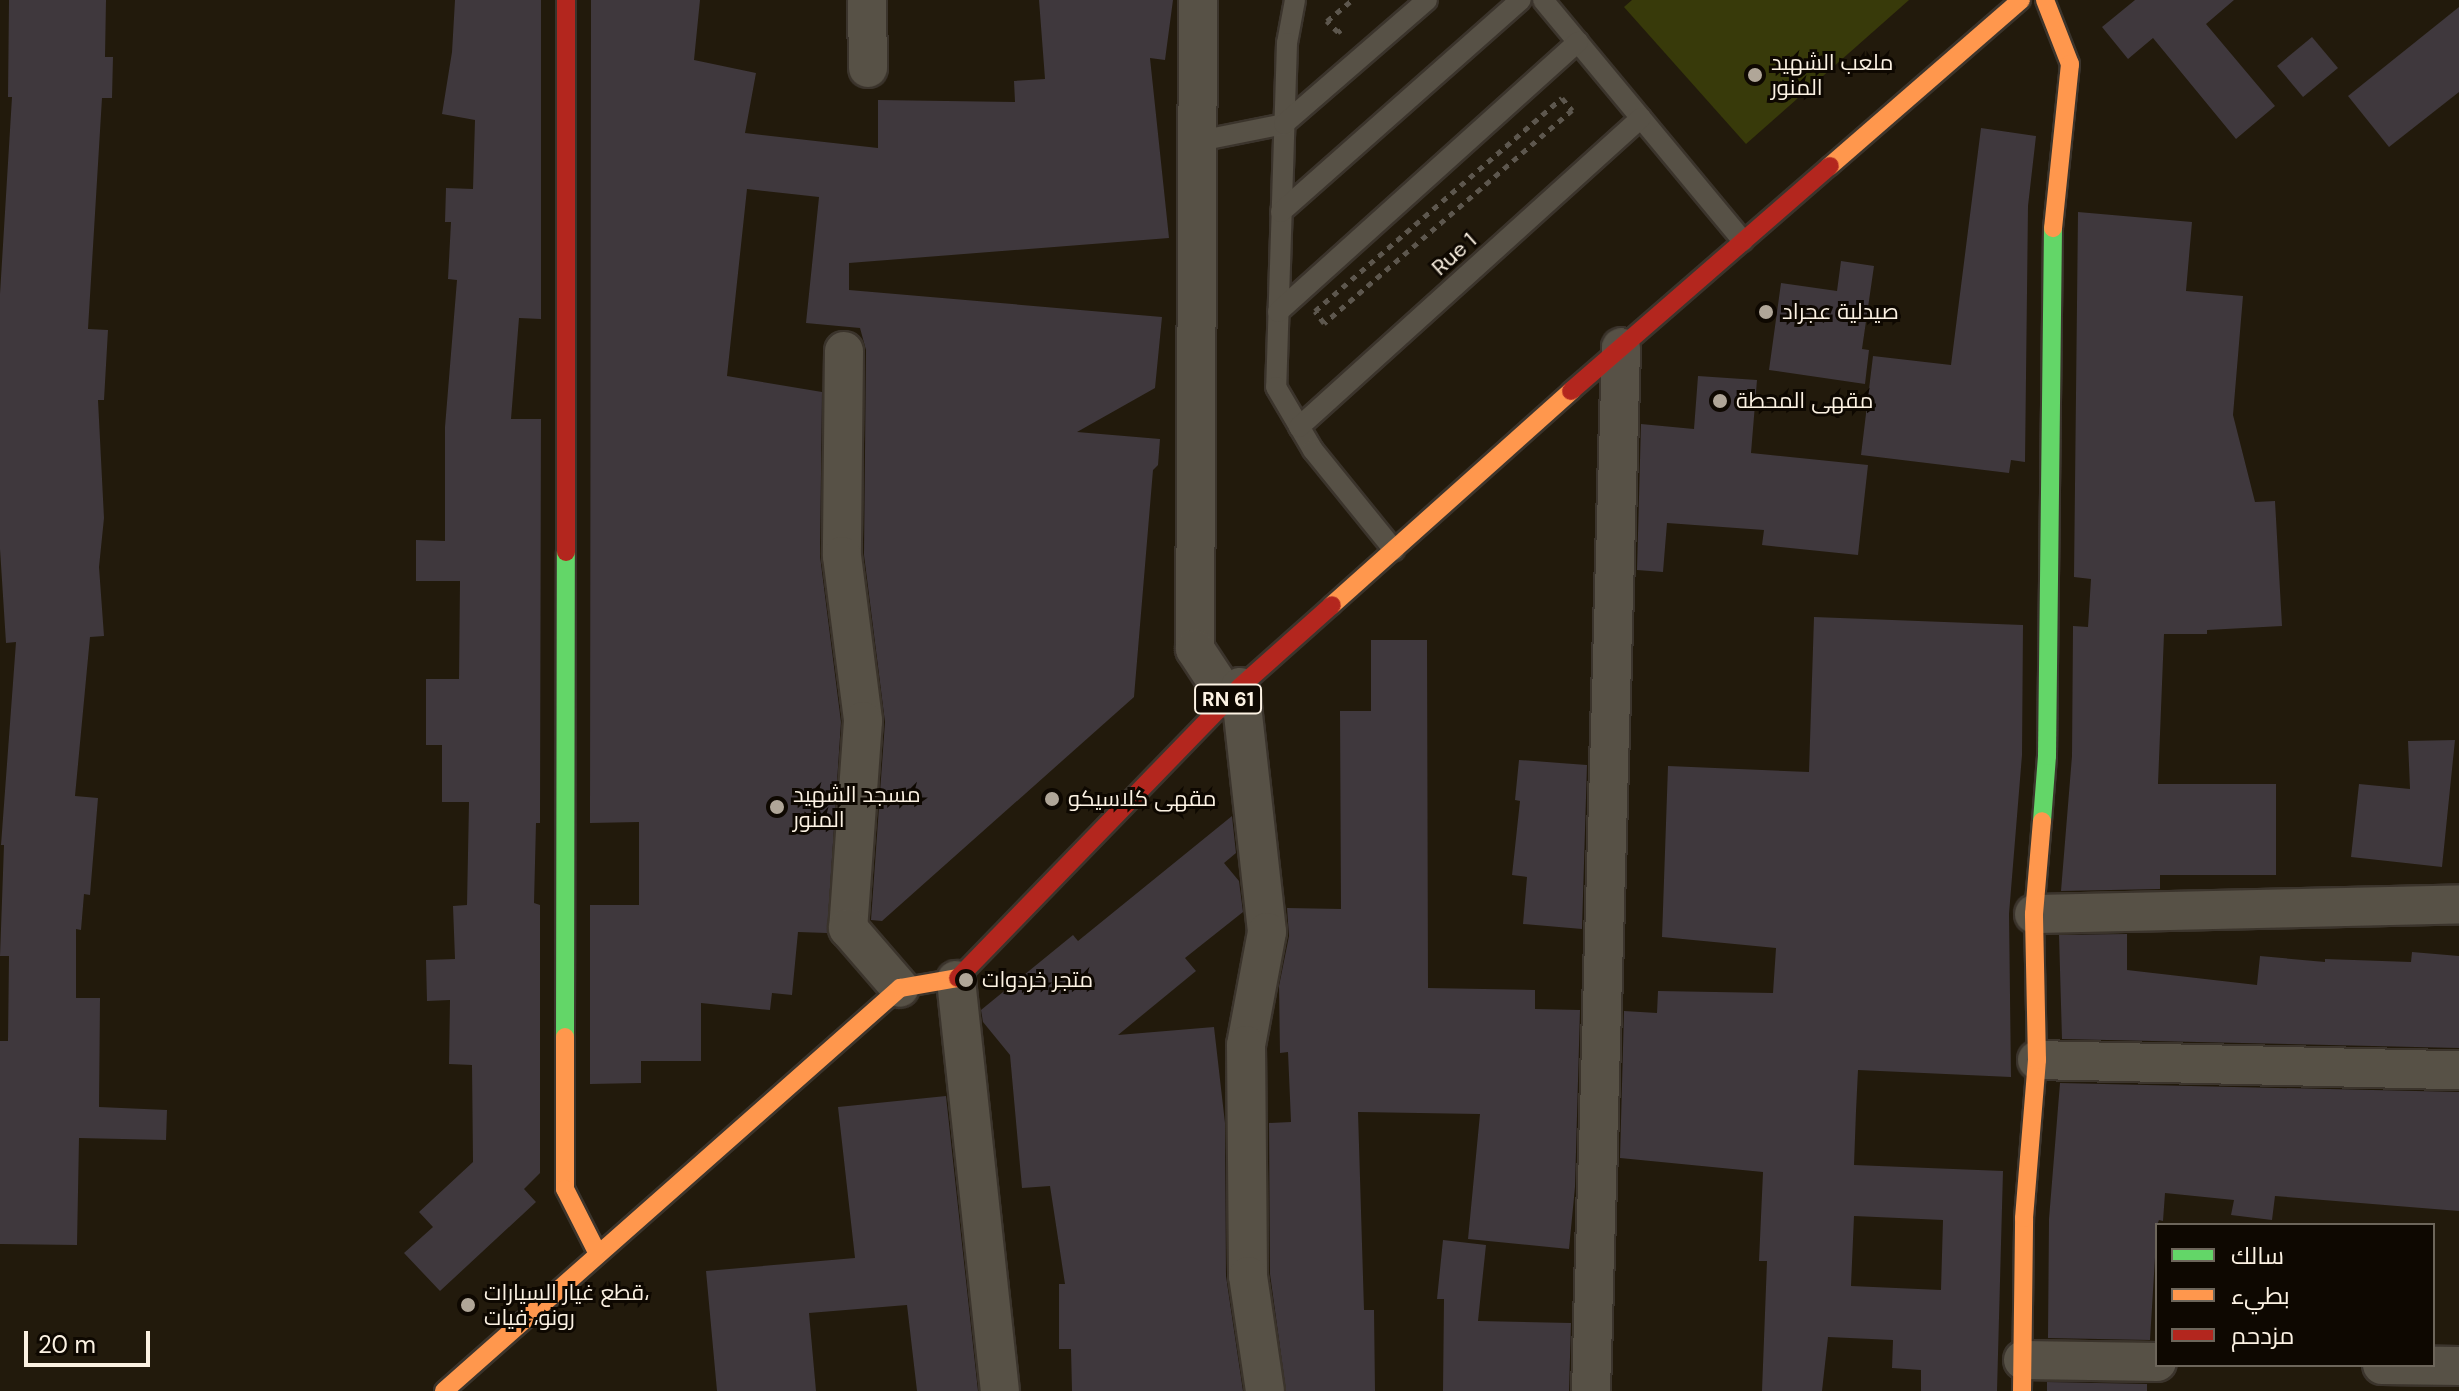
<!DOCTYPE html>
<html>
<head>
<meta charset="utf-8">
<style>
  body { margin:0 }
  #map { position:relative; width:2459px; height:1391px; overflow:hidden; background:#221a0c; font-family:"DM Sans",Cairo,sans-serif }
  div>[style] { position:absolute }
  .green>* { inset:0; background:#383a0a }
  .building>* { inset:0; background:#3f383d }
  .path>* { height:5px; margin-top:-2.5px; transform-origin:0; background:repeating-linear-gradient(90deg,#5d574e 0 6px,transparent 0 12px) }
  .roads { filter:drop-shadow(2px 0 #3b342c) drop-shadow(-2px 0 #3b342c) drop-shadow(0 2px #3b342c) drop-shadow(0 -2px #3b342c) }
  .lane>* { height:20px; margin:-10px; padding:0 10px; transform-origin:10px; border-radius:10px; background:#575146 }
  .street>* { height:38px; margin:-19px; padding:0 19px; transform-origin:19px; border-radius:19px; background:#575146 }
  .fast>* { height:18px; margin:-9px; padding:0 9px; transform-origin:9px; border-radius:9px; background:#63d668 }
  .slow>* { height:18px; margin:-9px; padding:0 9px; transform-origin:9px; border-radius:9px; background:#ff974d }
  .jam>* { height:18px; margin:-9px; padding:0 9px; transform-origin:9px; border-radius:9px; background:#b3261e }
  .dots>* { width:22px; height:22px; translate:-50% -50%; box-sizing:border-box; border:4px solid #0e0801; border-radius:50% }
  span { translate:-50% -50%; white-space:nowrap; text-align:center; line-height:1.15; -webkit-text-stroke:6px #0e0801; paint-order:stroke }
  .shield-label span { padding:2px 6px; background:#0e0801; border:2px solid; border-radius:6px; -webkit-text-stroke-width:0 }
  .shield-label { font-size:20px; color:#fcf2e3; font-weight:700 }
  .poi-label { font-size:22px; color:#fcf2e3 }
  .left { translate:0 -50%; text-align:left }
  .street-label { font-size:22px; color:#fcf2e3 }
  .legend { position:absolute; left:2155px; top:1223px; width:280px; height:144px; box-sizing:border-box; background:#0e0801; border:2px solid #6d665b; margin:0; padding:10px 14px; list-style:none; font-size:24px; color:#fcf2e3 }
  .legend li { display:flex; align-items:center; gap:16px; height:40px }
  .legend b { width:40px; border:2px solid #6d665b }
  .scale { position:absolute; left:24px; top:1331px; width:126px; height:36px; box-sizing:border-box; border:4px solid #fcf2e3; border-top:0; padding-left:10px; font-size:24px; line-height:28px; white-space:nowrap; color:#fcf2e3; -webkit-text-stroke:6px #0e0801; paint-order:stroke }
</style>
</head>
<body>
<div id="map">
  <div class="green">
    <i style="clip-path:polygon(1632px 0,1909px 0,1746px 144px,1624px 7px)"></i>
  </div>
  <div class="building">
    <i style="clip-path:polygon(9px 0,106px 0,105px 57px,113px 57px,112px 98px,102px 98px,88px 329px,108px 330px,104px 400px,98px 400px,104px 518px,99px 567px,104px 636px,90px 637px,75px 796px,98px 798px,90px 895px,84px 894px,81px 930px,76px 929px,76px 998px,100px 998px,99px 1107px,167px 1110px,166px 1140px,79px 1138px,77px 1245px,0 1244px,0 1041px,8px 1041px,9px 956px,0 956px,4px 845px,1px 845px,16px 642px,6px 643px,0 549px,0 294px,12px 97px,8px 97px)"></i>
    <i style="clip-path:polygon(455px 0,541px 0,541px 319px,519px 318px,511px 419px,541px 419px,540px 823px,536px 823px,534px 903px,540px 905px,540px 1173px,524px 1189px,536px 1202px,440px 1291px,404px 1253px,433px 1227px,419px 1212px,473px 1162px,472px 1065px,449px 1064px,450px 1000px,427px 1001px,426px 960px,455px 959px,453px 906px,467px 905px,469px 802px,442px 802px,442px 745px,426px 745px,426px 679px,459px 679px,460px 581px,416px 581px,416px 540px,445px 541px,445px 427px,457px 280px,448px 279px,451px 222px,445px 222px,446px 188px,473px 189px,475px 120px,442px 114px,452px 52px)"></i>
    <i style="clip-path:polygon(591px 0,700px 0,694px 60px,756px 73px,745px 133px,878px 148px,878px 100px,1015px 102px,1014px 81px,1045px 79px,1039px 0,1173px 0,1165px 60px,1150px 58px,1169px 238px,849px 263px,849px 290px,1162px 317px,1155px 388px,1077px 432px,1160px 439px,1158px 465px,1153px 470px,1134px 697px,882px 921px,871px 920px,885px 722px,864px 555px,866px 350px,860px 328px,806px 323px,819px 197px,747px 189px,727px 376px,822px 392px,820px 556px,841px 722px,827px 933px,798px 932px,792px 995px,772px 993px,770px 1010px,701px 1003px,701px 1061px,641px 1061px,641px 1083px,590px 1084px,590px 905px,639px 905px,639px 822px,590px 823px)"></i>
    <i style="clip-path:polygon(2135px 0,2234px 0,2206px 24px,2275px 106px,2236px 139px,2153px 38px,2128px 59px,2102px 27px)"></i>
    <i style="clip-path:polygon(2459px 7px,2459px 92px,2389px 147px,2348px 96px)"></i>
    <i style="clip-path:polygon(2312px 37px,2338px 68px,2303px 97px,2277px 66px)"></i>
    <i style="clip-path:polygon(1981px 128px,2036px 136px,2028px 206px,2025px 462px,2011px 460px,2009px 473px,1861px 455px,1873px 356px,1951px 365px)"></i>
    <i style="clip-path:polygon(2078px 212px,2192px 222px,2186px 291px,2243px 296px,2233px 415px,2255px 502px,2275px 501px,2282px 626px,2207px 630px,2207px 634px,2164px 634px,2158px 784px,2276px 784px,2276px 875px,2160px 875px,2160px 889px,2061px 891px,2072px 756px,2073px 626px,2088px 627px,2091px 579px,2074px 577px)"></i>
    <i style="clip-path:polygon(1841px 261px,1874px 266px,1862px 349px,1869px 350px,1865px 384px,1769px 370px,1781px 283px,1837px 291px)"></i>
    <i style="clip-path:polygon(1698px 376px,1757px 380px,1751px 453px,1868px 465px,1858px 555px,1762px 545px,1764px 530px,1667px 523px,1663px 572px,1637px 570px,1641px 424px,1694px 429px)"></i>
    <i style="clip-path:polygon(evenodd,1814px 617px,2023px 625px,2022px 755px,2009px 914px,2011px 1077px,1858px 1070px,1856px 1111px,1854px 1165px,2003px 1171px,1997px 1391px,1921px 1391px,1921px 1370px,1892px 1368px,1893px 1340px,1828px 1337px,1822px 1391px,1762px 1391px,1767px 1261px,1759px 1261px,1763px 1172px,1620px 1158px,1624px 1011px,1657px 1013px,1658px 991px,1773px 993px,1776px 948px,1662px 937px,1668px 766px,1809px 772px,1814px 617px,1854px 1216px,1943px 1220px,1941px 1290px,1851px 1286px,1854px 1216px)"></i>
    <i style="clip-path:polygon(1371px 640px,1427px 640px,1428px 988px,1535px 990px,1535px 1009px,1580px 1010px,1575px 1187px,1569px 1249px,1468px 1239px,1480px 1114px,1358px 1112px,1364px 1310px,1374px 1310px,1375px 1391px,1286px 1391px,1270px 1274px,1269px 1123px,1291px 1122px,1288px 1052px,1280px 1053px,1279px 986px,1289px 936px,1287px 908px,1341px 909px,1340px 711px,1371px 711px)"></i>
    <i style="clip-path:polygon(2455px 740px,2442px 867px,2351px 857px,2359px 784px,2410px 789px,2408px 741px)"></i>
    <i style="clip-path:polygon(1519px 760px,1587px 765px,1582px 929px,1523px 924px,1527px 877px,1512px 875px,1520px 801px,1515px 800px)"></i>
    <i style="clip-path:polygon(1232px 816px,1236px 853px,1224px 863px,1239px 881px,1243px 912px,1185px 958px,1196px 971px,1118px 1035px,1214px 1027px,1225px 1123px,1226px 1276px,1243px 1391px,1072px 1391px,1071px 1349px,1059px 1349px,1059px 1284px,1065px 1284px,1050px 1186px,1022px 1188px,1010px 1055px,983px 1022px,981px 1010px,1073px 935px,1078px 941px)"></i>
    <i style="clip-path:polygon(2127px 934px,2127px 970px,2257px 985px,2260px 956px,2325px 962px,2325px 959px,2411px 962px,2412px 952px,2459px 956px,2459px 1048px,2062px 1039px,2059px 935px)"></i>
    <i style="clip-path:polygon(2060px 1083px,2459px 1092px,2459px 1211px,2275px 1196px,2272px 1220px,2231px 1215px,2234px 1200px,2165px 1193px,2163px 1221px,2159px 1220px,2157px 1225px,2150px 1340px,2048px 1338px,2049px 1219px)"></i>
    <i style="clip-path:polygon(946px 1096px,978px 1391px,917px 1391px,907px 1305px,809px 1313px,816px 1391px,717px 1391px,706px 1271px,855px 1258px,838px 1107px)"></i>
    <i style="clip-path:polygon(1443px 1240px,1486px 1245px,1478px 1321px,1571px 1323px,1569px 1391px,1443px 1391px,1444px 1299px,1437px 1299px)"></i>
    <i style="clip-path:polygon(2047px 1382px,2147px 1384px,2147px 1391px,2047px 1391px)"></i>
  </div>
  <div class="path">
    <i style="left:1341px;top:30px;width:4px;rotate:146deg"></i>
    <i style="left:1338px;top:32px;width:16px;rotate:-135deg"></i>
    <i style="left:1327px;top:21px;width:33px;rotate:-40deg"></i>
    <i style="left:1562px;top:98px;width:16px;rotate:50deg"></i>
    <i style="left:1572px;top:110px;width:327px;rotate:139.3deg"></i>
    <i style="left:1324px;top:323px;width:15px;rotate:-127deg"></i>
    <i style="left:1315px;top:311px;width:326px;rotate:-40.8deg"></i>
  </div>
  <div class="roads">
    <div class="lane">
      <i style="left:1295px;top:0;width:44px;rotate:100.5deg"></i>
      <i style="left:1287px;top:43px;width:344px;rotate:91.8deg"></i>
      <i style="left:1276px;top:387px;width:73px;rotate:59.6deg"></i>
      <i style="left:1313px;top:450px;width:129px;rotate:51deg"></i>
      <i style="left:1543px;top:0;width:313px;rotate:50.3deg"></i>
      <i style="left:1199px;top:141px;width:87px;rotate:-11.3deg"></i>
      <i style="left:1284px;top:124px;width:189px;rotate:-40.9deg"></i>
      <i style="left:1281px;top:212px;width:320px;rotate:-41.5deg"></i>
      <i style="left:1278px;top:312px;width:404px;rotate:-42deg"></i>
      <i style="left:1299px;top:427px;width:461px;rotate:-42.1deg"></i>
    </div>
    <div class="street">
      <i style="left:867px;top:0;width:68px;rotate:89.2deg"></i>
      <i style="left:1198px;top:0;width:649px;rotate:90.26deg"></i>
      <i style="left:1195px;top:649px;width:60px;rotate:56.6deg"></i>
      <i style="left:844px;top:351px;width:205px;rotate:90.6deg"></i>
      <i style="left:842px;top:556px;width:166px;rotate:82.7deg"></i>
      <i style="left:863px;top:721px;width:208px;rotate:94.1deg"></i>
      <i style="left:848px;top:928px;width:79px;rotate:49.1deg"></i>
      <i style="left:1240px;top:687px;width:246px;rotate:83.7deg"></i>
      <i style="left:1267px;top:932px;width:115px;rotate:100.5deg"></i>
      <i style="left:1246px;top:1045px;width:231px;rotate:89.5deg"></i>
      <i style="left:1248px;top:1276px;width:116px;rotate:81.6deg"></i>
      <i style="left:2034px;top:914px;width:425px;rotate:-1.3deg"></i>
      <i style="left:956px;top:980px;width:413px;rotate:83.9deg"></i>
      <i style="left:2037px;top:1060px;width:422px;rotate:1.4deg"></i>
      <i style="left:2023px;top:1360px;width:134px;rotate:0.9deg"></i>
      <i style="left:2382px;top:1365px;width:77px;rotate:0.7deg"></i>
      <i style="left:1591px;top:1391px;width:1044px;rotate:-88.35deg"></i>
    </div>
    <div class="fast">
      <i style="left:2042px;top:821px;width:65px;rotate:-85.6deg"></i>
      <i style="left:2047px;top:756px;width:528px;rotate:-89.35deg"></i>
      <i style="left:565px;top:1037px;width:485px;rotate:-89.9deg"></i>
    </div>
    <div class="slow">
      <i style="left:2045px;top:0;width:69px;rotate:68.7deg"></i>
      <i style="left:2070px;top:64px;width:165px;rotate:95.9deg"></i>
      <i style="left:1830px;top:166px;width:253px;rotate:-41deg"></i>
      <i style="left:1332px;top:605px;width:321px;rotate:-41.8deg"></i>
      <i style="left:565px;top:1037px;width:152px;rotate:90deg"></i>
      <i style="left:565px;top:1189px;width:73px;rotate:63.1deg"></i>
      <i style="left:444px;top:1391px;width:609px;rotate:-41.47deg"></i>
      <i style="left:900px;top:988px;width:59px;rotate:-9.8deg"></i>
      <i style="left:2022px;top:1391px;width:173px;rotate:-89.3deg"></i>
      <i style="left:2024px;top:1218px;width:159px;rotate:-85.3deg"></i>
      <i style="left:2037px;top:1060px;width:146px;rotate:-91.2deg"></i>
      <i style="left:2034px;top:914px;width:93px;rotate:-85.1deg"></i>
    </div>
    <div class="jam">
      <i style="left:1571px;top:391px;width:343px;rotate:-41deg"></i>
      <i style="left:566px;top:552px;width:552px;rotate:-90deg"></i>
      <i style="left:958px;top:978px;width:405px;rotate:-45.9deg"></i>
      <i style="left:1240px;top:687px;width:123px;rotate:-41.7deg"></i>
    </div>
  </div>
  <div class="dots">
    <i style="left:1755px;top:75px;background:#b0a698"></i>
    <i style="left:1766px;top:312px;background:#b0a698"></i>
    <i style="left:1720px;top:401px;background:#b0a698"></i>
    <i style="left:1052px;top:799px;background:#b0a698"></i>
    <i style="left:777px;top:807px;background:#b0a698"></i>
    <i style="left:966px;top:980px;background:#b0a698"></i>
    <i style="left:468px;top:1305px;background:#b0a698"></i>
  </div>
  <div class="shield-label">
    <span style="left:1228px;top:699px">RN 61</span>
  </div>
  <div class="poi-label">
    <span class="left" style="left:1771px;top:75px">ملعب الشهيد<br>المنور</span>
    <span class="left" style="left:1782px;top:312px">صيدلية عجراد</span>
    <span class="left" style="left:1736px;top:401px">مقهى المحطة</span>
    <span class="left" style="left:793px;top:807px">مسجد الشهيد<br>المنور</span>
    <span class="left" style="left:1068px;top:799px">مقهى كلاسيكو</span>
    <span class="left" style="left:982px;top:980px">متجر خردوات</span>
    <span class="left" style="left:484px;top:1305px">قطع غيار السيارات،<br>رونو، فيات</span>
  </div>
  <div class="street-label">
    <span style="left:1454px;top:254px;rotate:-42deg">Rue 1</span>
  </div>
  <ul class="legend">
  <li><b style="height:10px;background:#63d668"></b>سالك</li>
  <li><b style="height:10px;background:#ff974d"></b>بطيء</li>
  <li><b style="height:10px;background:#b3261e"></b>مزدحم</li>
  </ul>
  <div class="scale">20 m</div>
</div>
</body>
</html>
